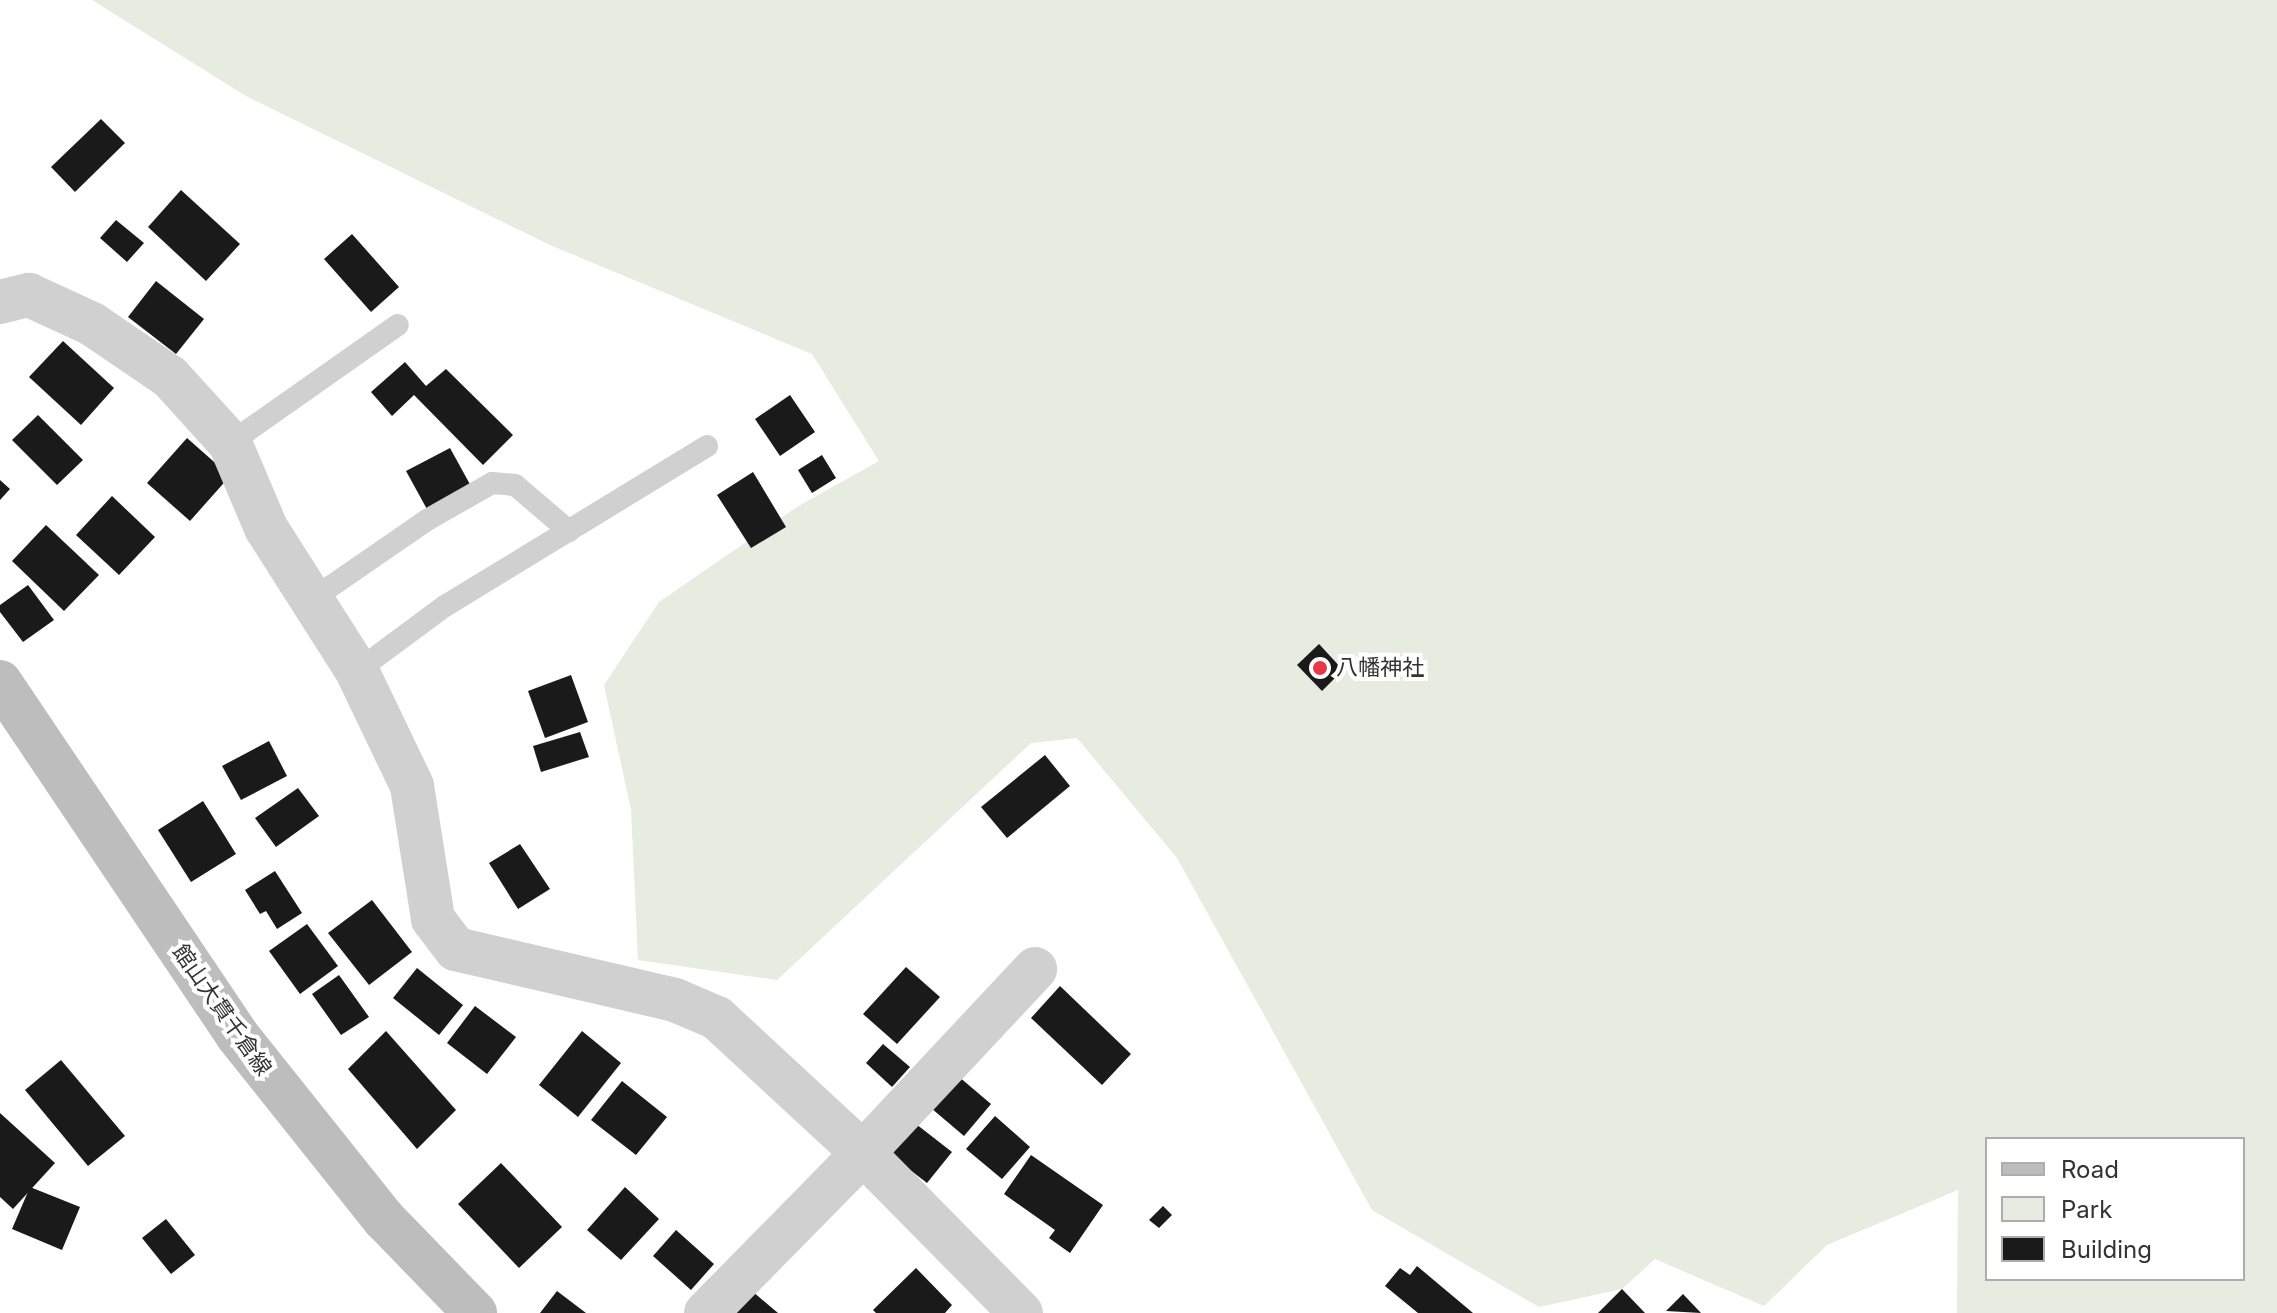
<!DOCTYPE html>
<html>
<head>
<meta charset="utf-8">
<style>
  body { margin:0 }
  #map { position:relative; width:2277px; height:1313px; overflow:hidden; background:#fff; font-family:Inter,"Noto Sans JP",sans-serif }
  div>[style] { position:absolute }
  .green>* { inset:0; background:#e6ecdf }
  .building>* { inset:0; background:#1a1a1a }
  .lane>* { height:22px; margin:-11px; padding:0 11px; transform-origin:11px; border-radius:11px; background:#d0d0d0 }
  .street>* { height:44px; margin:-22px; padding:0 22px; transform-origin:22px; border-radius:22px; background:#d0d0d0 }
  .secondary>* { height:44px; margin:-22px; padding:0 22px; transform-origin:22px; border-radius:22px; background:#bdbdbd }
  .dots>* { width:22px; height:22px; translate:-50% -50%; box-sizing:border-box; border:4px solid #fff; border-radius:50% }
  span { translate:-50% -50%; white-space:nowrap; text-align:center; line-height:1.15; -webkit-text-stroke:8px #fff; paint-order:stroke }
  .poi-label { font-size:22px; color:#333 }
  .left { translate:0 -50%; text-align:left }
  .street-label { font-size:22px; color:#333 }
  .legend { position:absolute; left:1985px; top:1137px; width:260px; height:144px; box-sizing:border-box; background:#fff; border:2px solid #adadad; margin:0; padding:10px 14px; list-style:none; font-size:24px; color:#333 }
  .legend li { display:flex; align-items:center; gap:16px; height:40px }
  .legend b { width:40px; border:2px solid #adadad }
</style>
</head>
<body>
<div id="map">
  <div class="green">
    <i style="clip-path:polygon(evenodd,92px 0,2277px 0,2277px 1313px,1957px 1313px,1958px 1190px,1827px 1245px,1764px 1306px,1655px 1259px,1622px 1289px,1539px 1307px,1372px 1210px,1177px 858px,1077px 738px,1031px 743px,777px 980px,638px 960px,631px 810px,604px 685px,659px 602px,797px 507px,879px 461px,812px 354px,550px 245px,246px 96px,92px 0,1987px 1139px,2243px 1139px,2243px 1279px,1987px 1279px,1987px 1139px)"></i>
  </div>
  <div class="building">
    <i style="clip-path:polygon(101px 119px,125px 143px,75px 192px,51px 167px)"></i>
    <i style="clip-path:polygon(181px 190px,240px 244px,206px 281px,148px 227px)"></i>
    <i style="clip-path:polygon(116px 220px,144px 243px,127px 262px,100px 238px)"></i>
    <i style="clip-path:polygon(352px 234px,399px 287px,371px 312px,324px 259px)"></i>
    <i style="clip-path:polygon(156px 281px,204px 319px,176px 354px,128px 317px)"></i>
    <i style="clip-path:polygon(63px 341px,114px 388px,81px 425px,29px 377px)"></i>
    <i style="clip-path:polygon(405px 362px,426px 386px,446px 369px,513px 435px,483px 465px,414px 395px,392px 416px,371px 392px)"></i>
    <i style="clip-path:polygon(790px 395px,815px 432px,780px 456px,755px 419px)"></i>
    <i style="clip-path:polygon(38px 415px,83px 460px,57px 485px,12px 440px)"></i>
    <i style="clip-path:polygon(187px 438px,230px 476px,190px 521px,147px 483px)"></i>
    <i style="clip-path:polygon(450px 448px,472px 488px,428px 511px,406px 471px)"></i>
    <i style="clip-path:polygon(822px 455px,836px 478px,812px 493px,798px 470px)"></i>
    <i style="clip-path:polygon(753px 472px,786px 527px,751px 548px,717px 495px)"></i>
    <i style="clip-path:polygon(0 480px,10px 489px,0 500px)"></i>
    <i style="clip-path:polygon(112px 496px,155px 537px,119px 575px,76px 535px)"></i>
    <i style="clip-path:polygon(46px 525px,99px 575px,64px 611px,12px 561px)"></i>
    <i style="clip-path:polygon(28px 585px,54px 620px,23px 642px,0 612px,0 605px)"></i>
    <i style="clip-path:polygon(1319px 644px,1343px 670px,1322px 691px,1297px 665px)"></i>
    <i style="clip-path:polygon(571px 675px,588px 722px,545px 738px,528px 691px)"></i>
    <i style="clip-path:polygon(580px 732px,589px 757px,541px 772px,533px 746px)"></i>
    <i style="clip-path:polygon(269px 741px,287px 776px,241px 800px,222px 766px)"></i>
    <i style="clip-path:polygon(1045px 755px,1070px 786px,1007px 838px,981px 807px)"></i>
    <i style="clip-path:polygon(298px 788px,319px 816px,276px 847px,255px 818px)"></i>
    <i style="clip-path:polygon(203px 801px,236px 854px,191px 882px,158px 830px)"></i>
    <i style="clip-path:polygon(520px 844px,550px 889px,518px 909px,489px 863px)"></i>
    <i style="clip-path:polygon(275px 871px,302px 913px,277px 929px,266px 911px,260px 914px,245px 890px)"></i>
    <i style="clip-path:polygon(372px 900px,412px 952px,369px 985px,328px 933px)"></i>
    <i style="clip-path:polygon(307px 924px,338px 966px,300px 994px,269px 951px)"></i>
    <i style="clip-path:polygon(906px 967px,940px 997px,897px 1044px,863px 1014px)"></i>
    <i style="clip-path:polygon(417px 968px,463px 1005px,439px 1035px,393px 998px)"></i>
    <i style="clip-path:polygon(339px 975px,369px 1017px,341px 1035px,312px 994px)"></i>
    <i style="clip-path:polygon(1060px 986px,1131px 1054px,1102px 1085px,1031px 1018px)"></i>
    <i style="clip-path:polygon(475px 1006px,516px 1037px,487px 1074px,447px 1043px)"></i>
    <i style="clip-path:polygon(386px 1031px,456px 1110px,417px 1149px,348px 1069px)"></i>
    <i style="clip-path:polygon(582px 1031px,621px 1063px,578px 1117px,539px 1085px)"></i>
    <i style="clip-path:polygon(883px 1044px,910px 1067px,892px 1087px,866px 1063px)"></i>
    <i style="clip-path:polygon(61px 1060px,125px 1136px,88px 1166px,25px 1090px)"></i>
    <i style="clip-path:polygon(958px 1076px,991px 1104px,964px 1136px,931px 1108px)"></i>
    <i style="clip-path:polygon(622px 1081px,667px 1117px,636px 1155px,591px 1120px)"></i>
    <i style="clip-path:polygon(0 1113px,55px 1163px,13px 1209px,0 1197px)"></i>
    <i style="clip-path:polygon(995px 1116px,1030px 1147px,1002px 1179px,966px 1149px)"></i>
    <i style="clip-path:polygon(907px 1117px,952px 1152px,927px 1183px,883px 1149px)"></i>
    <i style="clip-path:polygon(1031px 1155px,1103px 1205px,1070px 1253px,1049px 1238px,1055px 1230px,1004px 1194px)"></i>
    <i style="clip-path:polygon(501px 1163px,562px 1227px,519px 1268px,458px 1204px)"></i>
    <i style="clip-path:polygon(30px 1187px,80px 1207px,62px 1250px,12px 1229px)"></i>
    <i style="clip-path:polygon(625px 1187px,659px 1219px,621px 1260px,587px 1230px)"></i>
    <i style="clip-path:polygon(1163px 1206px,1172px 1215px,1159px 1228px,1149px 1220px)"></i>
    <i style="clip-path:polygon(166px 1219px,195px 1255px,171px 1274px,142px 1238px)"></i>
    <i style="clip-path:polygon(676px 1230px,714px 1264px,691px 1290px,653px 1256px)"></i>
    <i style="clip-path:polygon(1417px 1266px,1473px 1313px,1418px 1313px,1385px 1286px,1400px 1268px,1410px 1275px)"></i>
    <i style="clip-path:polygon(916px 1268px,952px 1305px,945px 1313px,876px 1313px,873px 1310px)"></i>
    <i style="clip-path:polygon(746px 1286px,778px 1313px,723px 1313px)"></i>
    <i style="clip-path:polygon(1622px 1289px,1645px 1313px,1598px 1313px)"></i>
    <i style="clip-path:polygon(557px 1291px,586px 1313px,540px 1313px)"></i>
    <i style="clip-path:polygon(1683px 1294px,1701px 1313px,1666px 1311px)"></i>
  </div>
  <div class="lane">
    <i style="left:230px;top:443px;width:205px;rotate:-35.1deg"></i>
    <i style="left:311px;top:600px;width:141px;rotate:-34.6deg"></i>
    <i style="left:427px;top:520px;width:75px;rotate:-29.6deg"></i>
    <i style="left:492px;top:483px;width:23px;rotate:5deg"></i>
    <i style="left:515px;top:485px;width:71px;rotate:40.4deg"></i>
    <i style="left:357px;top:671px;width:109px;rotate:-36.5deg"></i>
    <i style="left:445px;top:606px;width:307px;rotate:-31.4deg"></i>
  </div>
  <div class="street">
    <i style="left:0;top:302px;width:30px;rotate:-14deg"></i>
    <i style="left:29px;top:295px;width:69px;rotate:24.7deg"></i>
    <i style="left:92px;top:324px;width:94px;rotate:34.2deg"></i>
    <i style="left:170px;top:377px;width:89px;rotate:47.7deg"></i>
    <i style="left:230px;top:443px;width:92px;rotate:67deg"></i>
    <i style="left:266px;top:528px;width:169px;rotate:57.5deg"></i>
    <i style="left:357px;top:671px;width:127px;rotate:64.4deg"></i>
    <i style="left:412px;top:786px;width:135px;rotate:81deg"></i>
    <i style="left:433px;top:919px;width:38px;rotate:53deg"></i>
    <i style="left:456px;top:949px;width:225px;rotate:13.1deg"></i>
    <i style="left:675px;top:1000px;width:46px;rotate:23.2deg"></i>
    <i style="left:717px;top:1018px;width:199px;rotate:42.8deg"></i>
    <i style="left:863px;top:1153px;width:225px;rotate:45.4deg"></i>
    <i style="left:706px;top:1313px;width:224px;rotate:-45.5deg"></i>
    <i style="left:863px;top:1153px;width:252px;rotate:-46.9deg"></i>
  </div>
  <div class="secondary">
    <i style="left:0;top:682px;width:425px;rotate:56.1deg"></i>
    <i style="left:237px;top:1035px;width:236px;rotate:51.4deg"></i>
    <i style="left:384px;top:1219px;width:131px;rotate:45.9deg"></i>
  </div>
  <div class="dots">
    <i style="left:1320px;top:668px;background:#e63946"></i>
  </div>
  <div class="poi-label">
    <span class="left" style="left:1336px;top:668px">八幡神社</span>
  </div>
  <div class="street-label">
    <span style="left:222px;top:1010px;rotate:55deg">館山大貫千倉線</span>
  </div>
  <ul class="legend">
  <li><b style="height:10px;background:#bdbdbd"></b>Road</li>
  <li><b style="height:22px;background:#e6ecdf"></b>Park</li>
  <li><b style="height:22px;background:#1a1a1a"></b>Building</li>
  </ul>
</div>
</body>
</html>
